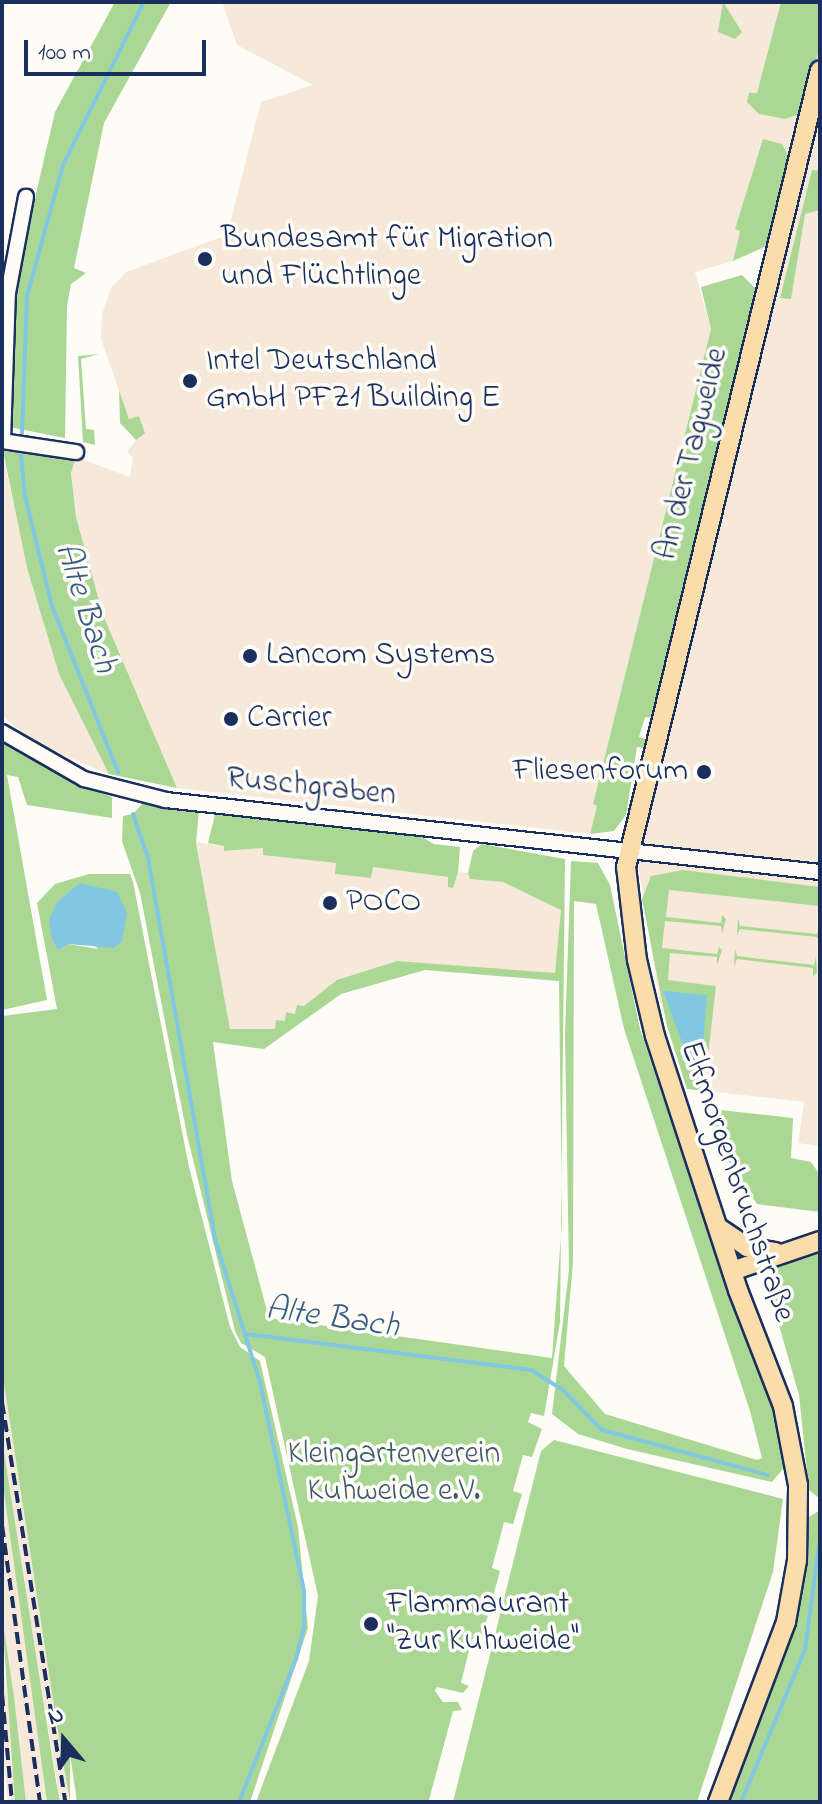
<!DOCTYPE html>
<html>
<head>
<meta charset="utf-8">
<style>
  body { margin:0 }
  #map { position:relative; width:822px; height:1804px; overflow:hidden; background:#fdfcf7; font-family:"Indie Flower",sans-serif }
  div>[style] { position:absolute }
  .built>* { inset:0; background:#f6e9da }
  .green>* { inset:0; background:#abd795 }
  .water>* { inset:0; background:#81c7e1 }
  .stream>* { height:4px; margin:-2px; padding:0 2px; transform-origin:2px; border-radius:2px; background:#81c7e1 }
  .roads { filter:drop-shadow(2px 0 #1b2f5e) drop-shadow(-2px 0 #1b2f5e) drop-shadow(0 2px #1b2f5e) drop-shadow(0 -2px #1b2f5e) }
  .minor>* { height:14px; margin:-7px; padding:0 7px; transform-origin:7px; border-radius:7px; background:#fdfcf7 }
  .major>* { height:18px; margin:-9px; padding:0 9px; transform-origin:9px; border-radius:9px; background:#faddab }
  .rail>* { height:4px; margin-top:-2px; transform-origin:0; background:repeating-linear-gradient(90deg,#1b2f5e 0 12px,transparent 0 18px) }
  .dots>* { width:22px; height:22px; translate:-50% -50%; box-sizing:border-box; border:4px solid #fdfcf7; border-radius:50% }
  span { translate:-50% -50%; white-space:nowrap; text-align:center; line-height:1.15; -webkit-text-stroke:7px #fdfcf7; paint-order:stroke }
  .poi-label { font-size:32px; color:#1b2f5e }
  .left { translate:0 -50%; text-align:left }
  .right { translate:-100% -50%; text-align:right }
  .street-label { font-size:32px; color:#1b2f5e }
  .park-label { font-size:32px; color:#3f596c }
  .water-label { font-size:34px; color:#3a5d85; font-style:italic }
  .frame { position:absolute; inset:0; border:4px solid #1b2f5e; pointer-events:none }
  .north { position:absolute; left:24px; top:1700px; width:80px; height:80px; -webkit-text-stroke:6px #fdfcf7; paint-order:stroke; rotate:341deg; font-size:22px; font-weight:700; line-height:32px; text-align:center; color:#1b2f5e }
  .north::after { content:''; display:block; margin:auto; width:28px; height:36px; background:#1b2f5e; clip-path:polygon(50% 0,100% 100%,50% 72%,0 100%) }
  .scale { position:absolute; left:24px; top:40px; width:182px; height:36px; box-sizing:border-box; border:4px solid #1b2f5e; border-top:0; padding-left:10px; font-size:24px; line-height:28px; white-space:nowrap; color:#1b2f5e; -webkit-text-stroke:6px #fdfcf7; paint-order:stroke }
</style>
</head>
<body>
<div id="map">
  <div class="built">
    <i style="clip-path:polygon(222px 2px,820px 2px,820px 1146px,798px 1143px,804px 1102px,687px 1089px,659px 997px,634px 839px,792px 211px,736px 229px,740px 230px,733px 261px,695px 272px,711px 329px,593px 804px,597px 805px,590px 834px,177px 788px,103px 615px,76px 517px,71px 473px,76px 457px,130px 477px,133px 457px,127px 452px,142px 432px,129px 419px,101px 339px,102px 314px,111px 288px,126px 272px,227px 235px,261px 102px,313px 85px,237px 45px)"></i>
    <i style="clip-path:polygon(2px 451px,27px 568px,59px 674px,109px 774px,39px 745px,2px 716px)"></i>
    <i style="clip-path:polygon(196px 842px,225px 846px,224px 851px,264px 848px,264px 855px,337px 863px,336px 874px,370px 878px,372px 867px,449px 877px,452px 888px,455px 872px,468px 873px,470px 879px,503px 882px,562px 910px,555px 974px,397px 961px,338px 980px,275px 1030px,230px 1029px)"></i>
    <i style="clip-path:polygon(2px 1371px,59px 1738px,70px 1802px,60px 1802px,30px 1616px,2px 1439px)"></i>
    <i style="clip-path:polygon(2px 1478px,34px 1694px,47px 1802px,26px 1802px,2px 1616px)"></i>
    <i style="clip-path:polygon(2px 1659px,8px 1699px,15px 1802px,8px 1802px,2px 1741px)"></i>
  </div>
  <div class="green">
    <i style="clip-path:polygon(115px 2px,171px 2px,104px 123px,74px 268px,86px 273px,71px 284px,67px 306px,65px 438px,9px 427px,12px 297px,55px 112px)"></i>
    <i style="clip-path:polygon(723px 2px,742px 32px,735px 39px,718px 32px)"></i>
    <i style="clip-path:polygon(781px 2px,820px 2px,820px 45px,803px 113px,785px 119px,759px 114px,747px 102px,749px 93px,757px 93px)"></i>
    <i style="clip-path:polygon(763px 139px,782px 144px,790px 159px,769px 245px,733px 261px,740px 231px,735px 229px)"></i>
    <i style="clip-path:polygon(812px 170px,820px 171px,820px 210px,805px 214px,791px 299px,780px 298px)"></i>
    <i style="clip-path:polygon(742px 275px,758px 291px,653px 718px,645px 717px,639px 737px,647px 740px,645px 748px,637px 747px,626px 815px,614px 831px,590px 834px,597px 806px,593px 804px,711px 329px,701px 287px)"></i>
    <i style="clip-path:polygon(99px 354px,81px 359px,86px 429px,94px 430px,95px 445px,83px 442px,78px 356px)"></i>
    <i style="clip-path:polygon(119px 390px,129px 419px,139px 416px,145px 433px,136px 440px,120px 423px)"></i>
    <i style="clip-path:polygon(3px 451px,76px 457px,71px 473px,76px 517px,103px 615px,177px 788px,109px 774px,59px 674px,27px 568px)"></i>
    <i style="clip-path:polygon(2px 739px,69px 780px,112px 797px,112px 818px,27px 805px,18px 777px,7px 775px,47px 1000px,2px 1010px)"></i>
    <i style="clip-path:polygon(evenodd,144px 802px,199px 810px,196px 843px,230px 1029px,275px 1029px,276px 1020px,285px 1021px,286px 1012px,295px 1014px,297px 1005px,304px 1006px,337px 980px,397px 961px,555px 973px,561px 910px,503px 882px,470px 879px,468px 873px,473px 851px,482px 844px,565px 859px,560px 1322px,544px 1416px,531px 1413px,528px 1422px,542px 1429px,532px 1457px,523px 1455px,513px 1491px,522px 1494px,513px 1524px,504px 1522px,492px 1568px,500px 1571px,481px 1641px,472px 1639px,461px 1683px,469px 1686px,463px 1693px,437px 1687px,435px 1691px,443px 1702px,458px 1702px,462px 1710px,453px 1711px,429px 1800px,435px 1802px,256px 1802px,309px 1661px,318px 1596px,265px 1357px,241px 1343px,235px 1331px,187px 1135px,140px 893px,122px 841px,123px 816px,133px 814px,144px 802px,425px 970px,559px 981px,562px 1222px,552px 1358px,269px 1318px,232px 1181px,213px 1042px,264px 1049px,341px 994px,425px 970px)"></i>
    <i style="clip-path:polygon(216px 811px,418px 835px,434px 844px,460px 847px,458px 872px,453px 888px,448px 887px,448px 877px,373px 867px,371px 878px,335px 874px,336px 863px,263px 855px,263px 848px,224px 851px,224px 846px,208px 843px)"></i>
    <i style="clip-path:polygon(evenodd,571px 861px,598px 863px,610px 885px,640px 1029px,732px 1302px,772px 1395px,788px 1463px,772px 1482px,627px 1449px,578px 1434px,552px 1414px,569px 1270px,565px 1035px,571px 861px,574px 901px,596px 904px,624px 1029px,750px 1411px,762px 1458px,757px 1460px,605px 1414px,564px 1366px,573px 1262px,574px 901px)"></i>
    <i style="clip-path:polygon(683px 870px,820px 887px,820px 906px,669px 890px,666px 917px,721px 923px,722px 915px,726px 919px,722px 934px,721px 926px,665px 921px,662px 948px,717px 954px,719px 947px,722px 950px,717px 965px,717px 957px,670px 953px,668px 980px,716px 986px,704px 1091px,687px 1089px,667px 1026px,642px 899px,651px 876px)"></i>
    <i style="clip-path:polygon(evenodd,89px 874px,130px 874px,133px 882px,189px 1167px,230px 1327px,240px 1347px,260px 1361px,298px 1527px,308px 1628px,250px 1802px,77px 1802px,70px 1754px,70px 1802px,59px 1738px,2px 1371px,2px 1016px,57px 1009px,37px 903px,55px 884px,89px 874px,57px 911px,98px 949px,68px 944px,49px 920px,57px 911px)"></i>
    <i style="clip-path:polygon(738px 918px,740px 926px,817px 934px,820px 926px,820px 944px,817px 937px,740px 929px,737px 936px)"></i>
    <i style="clip-path:polygon(735px 949px,737px 956px,814px 965px,816px 957px,817px 973px,813px 976px,813px 968px,737px 959px,734px 967px)"></i>
    <i style="clip-path:polygon(720px 1110px,793px 1118px,791px 1158px,811px 1162px,820px 1175px,820px 1212px,757px 1204px,723px 1153px,712px 1114px)"></i>
    <i style="clip-path:polygon(820px 1250px,820px 1499px,809px 1490px,799px 1395px,766px 1280px,780px 1261px)"></i>
    <i style="clip-path:polygon(2px 1439px,55px 1775px,60px 1802px,47px 1802px,2px 1478px)"></i>
    <i style="clip-path:polygon(554px 1440px,783px 1499px,773px 1572px,697px 1802px,453px 1802px,541px 1451px)"></i>
    <i style="clip-path:polygon(820px 1510px,820px 1802px,729px 1802px,795px 1618px,806px 1519px)"></i>
    <i style="clip-path:polygon(2px 1616px,14px 1697px,26px 1802px,15px 1802px)"></i>
  </div>
  <div class="water">
    <i style="clip-path:polygon(80px 883px,117px 892px,127px 913px,122px 941px,114px 948px,69px 944px,58px 950px,52px 939px,49px 920px,57px 902px)"></i>
    <i style="clip-path:polygon(663px 991px,707px 995px,700px 1086px,696px 1080px)"></i>
  </div>
  <div class="stream">
    <i style="left:22px;top:433px;width:137px;rotate:-87.9deg"></i>
    <i style="left:27px;top:296px;width:136px;rotate:-74.6deg"></i>
    <i style="left:63px;top:165px;width:182px;rotate:-63.6deg"></i>
    <i style="left:21px;top:456px;width:40px;rotate:84.3deg"></i>
    <i style="left:25px;top:496px;width:113px;rotate:76.2deg"></i>
    <i style="left:52px;top:606px;width:179px;rotate:68.3deg"></i>
    <i style="left:133px;top:814px;width:46px;rotate:71.2deg"></i>
    <i style="left:148px;top:858px;width:390px;rotate:80deg"></i>
    <i style="left:216px;top:1242px;width:147px;rotate:72.6deg"></i>
    <i style="left:260px;top:1382px;width:214px;rotate:78.1deg"></i>
    <i style="left:304px;top:1591px;width:36px;rotate:90deg"></i>
    <i style="left:304px;top:1627px;width:33px;rotate:104deg"></i>
    <i style="left:296px;top:1659px;width:154px;rotate:111.7deg"></i>
    <i style="left:246px;top:1334px;width:287px;rotate:7.2deg"></i>
    <i style="left:531px;top:1370px;width:36px;rotate:32deg"></i>
    <i style="left:562px;top:1389px;width:57px;rotate:45.7deg"></i>
    <i style="left:602px;top:1430px;width:172px;rotate:15.2deg"></i>
    <i style="left:741px;top:1802px;width:165px;rotate:-67.2deg"></i>
    <i style="left:805px;top:1650px;width:106px;rotate:-82.4deg"></i>
  </div>
  <div class="roads">
    <div class="minor">
      <i style="left:2px;top:441px;width:75px;rotate:8.5deg"></i>
      <i style="left:3px;top:441px;width:148px;rotate:-88.1deg"></i>
      <i style="left:8px;top:293px;width:98px;rotate:-79.4deg"></i>
      <i style="left:2px;top:732px;width:95px;rotate:29.8deg"></i>
      <i style="left:84px;top:779px;width:85px;rotate:14.4deg"></i>
      <i style="left:166px;top:800px;width:658px;rotate:6.28deg"></i>
    </div>
    <div class="major">
      <i style="left:719px;top:1228px;width:34px;rotate:34deg"></i>
      <i style="left:747px;top:1247px;width:29px;rotate:10deg"></i>
      <i style="left:732px;top:1271px;width:93px;rotate:-18.8deg"></i>
      <i style="left:718px;top:1802px;width:192px;rotate:-69.3deg"></i>
      <i style="left:786px;top:1622px;width:63px;rotate:-79.9deg"></i>
      <i style="left:797px;top:1560px;width:75px;rotate:-89.2deg"></i>
      <i style="left:798px;top:1485px;width:80px;rotate:-100.8deg"></i>
      <i style="left:783px;top:1406px;width:124px;rotate:-111.2deg"></i>
      <i style="left:738px;top:1290px;width:267px;rotate:-108.1deg"></i>
      <i style="left:655px;top:1036px;width:78px;rotate:-103.3deg"></i>
      <i style="left:637px;top:960px;width:94px;rotate:-96.7deg"></i>
      <i style="left:626px;top:867px;width:820px;rotate:-76.32deg"></i>
    </div>
  </div>
  <div class="rail">
    <i style="left:2px;top:1402px;width:405px;rotate:81deg"></i>
    <i style="left:2px;top:1525px;width:280px;rotate:82.2deg"></i>
    <i style="left:2px;top:1694px;width:108px;rotate:84.7deg"></i>
  </div>
  <div class="dots">
    <i style="left:205px;top:259px;background:#1b2f5e"></i>
    <i style="left:190px;top:381px;background:#1b2f5e"></i>
    <i style="left:250px;top:656px;background:#1b2f5e"></i>
    <i style="left:231px;top:719px;background:#1b2f5e"></i>
    <i style="left:704px;top:772px;background:#1b2f5e"></i>
    <i style="left:330px;top:903px;background:#1b2f5e"></i>
    <i style="left:371px;top:1624px;background:#1b2f5e"></i>
  </div>
  <div class="poi-label">
    <span class="left" style="left:221px;top:259px">Bundesamt für Migration<br>und Flüchtlinge</span>
    <span class="left" style="left:206px;top:381px">Intel Deutschland<br>GmbH PFZ1 Building E</span>
    <span class="left" style="left:266px;top:656px">Lancom Systems</span>
    <span class="left" style="left:247px;top:719px">Carrier</span>
    <span class="right" style="left:688px;top:772px">Fliesenforum</span>
    <span class="left" style="left:346px;top:903px">POCO</span>
    <span class="left" style="left:387px;top:1624px">Flammaurant<br>"Zur Kuhweide"</span>
  </div>
  <div class="street-label">
    <span style="left:693px;top:454px;rotate:-76deg">An der Tagweide</span>
    <span style="left:311px;top:788px;rotate:6deg">Ruschgraben</span>
    <span style="left:736px;top:1182px;rotate:71deg">Elfmorgenbruchstraße</span>
  </div>
  <div class="park-label">
    <span style="left:394px;top:1474px">Kleingartenverein<br>Kuhweide e.V.</span>
  </div>
  <div class="water-label">
    <span style="left:84px;top:608px;rotate:72deg">Alte Bach</span>
    <span style="left:332px;top:1319px;rotate:8deg">Alte Bach</span>
  </div>
  <div class="frame"></div>
  <div class="north">N</div>
  <div class="scale">100 m</div>
</div>
</body>
</html>
